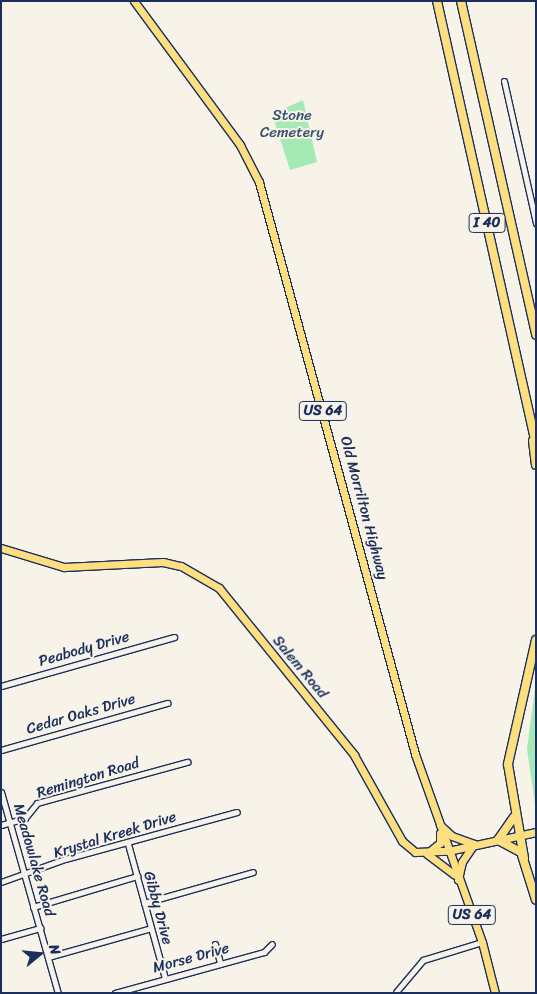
<!DOCTYPE html>
<html>
<head>
<meta charset="utf-8">
<style>
  body { margin:0 }
  #map { position:relative; width:537px; height:994px; overflow:hidden; background:#f7f3e8; font-family:Sriracha,sans-serif }
  div>[style] { position:absolute }
  .green>* { inset:0; background:#a5eab5 }
  .roads { filter:drop-shadow(1px 0 #1b2f5e) drop-shadow(-1px 0 #1b2f5e) drop-shadow(0 1px #1b2f5e) drop-shadow(0 -1px #1b2f5e) }
  .minor>* { height:5px; margin:-2.5px; padding:0 2.5px; transform-origin:2.5px; border-radius:2.5px; background:#f7f3e8 }
  .major>* { height:7px; margin:-3.5px; padding:0 3.5px; transform-origin:3.5px; border-radius:3.5px; background:#fddf80 }
  .highway>* { height:8px; margin:-4px; padding:0 4px; transform-origin:4px; border-radius:4px; background:#fddf80 }
  span { translate:-50% -50%; white-space:nowrap; text-align:center; line-height:1.15; -webkit-text-stroke:4px #f7f3e8; paint-order:stroke }
  .shield-label span { padding:1px 4px; background:#f7f3e8; border:1px solid; border-radius:4px; -webkit-text-stroke-width:0 }
  .shield-label { font-size:14px; color:#1b2f5e; font-weight:700 }
  .park-label { font-size:15px; color:#37546f }
  .street-label { font-size:15px; color:#1b2f5e }
  .frame { position:absolute; inset:0; border:2px solid #1b2f5e; pointer-events:none }
  .north { position:absolute; left:15px; top:929px; width:50px; height:50px; -webkit-text-stroke:4px #f7f3e8; paint-order:stroke; rotate:73deg; font-size:14px; font-weight:700; line-height:20px; text-align:center; color:#1b2f5e }
  .north::after { content:''; display:block; margin:auto; width:18px; height:22px; background:#1b2f5e; clip-path:polygon(50% 0,100% 100%,50% 72%,0 100%) }
</style>
</head>
<body>
<div id="map">
  <div class="green">
    <i style="clip-path:polygon(303px 100px,317px 162px,290px 170px,272px 114px)"></i>
    <i style="clip-path:polygon(536px 681px,536px 811px,527px 749px)"></i>
  </div>
  <div class="roads">
    <div class="minor">
      <i style="left:504px;top:81px;width:146px;rotate:77.3deg"></i>
      <i style="left:1px;top:686px;width:180px;rotate:-15.8deg"></i>
      <i style="left:1px;top:750px;width:173px;rotate:-15.8deg"></i>
      <i style="left:1px;top:792px;width:209px;rotate:74.2deg"></i>
      <i style="left:1px;top:825px;width:25px;rotate:-16deg"></i>
      <i style="left:25px;top:818px;width:19px;rotate:-51deg"></i>
      <i style="left:37px;top:803px;width:156px;rotate:-15.3deg"></i>
      <i style="left:128px;top:844px;width:139px;rotate:74.6deg"></i>
      <i style="left:1px;top:882px;width:68px;rotate:-19.8deg"></i>
      <i style="left:65px;top:859px;width:178px;rotate:-15.3deg"></i>
      <i style="left:144px;top:903px;width:113px;rotate:-15.9deg"></i>
      <i style="left:33px;top:907px;width:109px;rotate:-16.6deg"></i>
      <i style="left:1px;top:939px;width:41px;rotate:-15.8deg"></i>
      <i style="left:215px;top:944px;width:20px;rotate:75deg"></i>
      <i style="left:48px;top:957px;width:107px;rotate:-15.7deg"></i>
      <i style="left:396px;top:992px;width:42px;rotate:-49.8deg"></i>
      <i style="left:423px;top:960px;width:62px;rotate:-17deg"></i>
      <i style="left:115px;top:993px;width:155px;rotate:-15.4deg"></i>
      <i style="left:264px;top:952px;width:11px;rotate:-45deg"></i>
    </div>
    <div class="major">
      <i style="left:134px;top:1px;width:179px;rotate:53.6deg"></i>
      <i style="left:240px;top:145px;width:42px;rotate:62.8deg"></i>
      <i style="left:259px;top:182px;width:593px;rotate:74.74deg"></i>
      <i style="left:415px;top:754px;width:200px;rotate:70.4deg"></i>
      <i style="left:482px;top:942px;width:53px;rotate:75.7deg"></i>
      <i style="left:1px;top:548px;width:66px;rotate:16.8deg"></i>
      <i style="left:64px;top:567px;width:99px;rotate:-2.9deg"></i>
      <i style="left:163px;top:562px;width:18px;rotate:13deg"></i>
      <i style="left:181px;top:566px;width:44px;rotate:30.1deg"></i>
      <i style="left:219px;top:588px;width:215px;rotate:51deg"></i>
      <i style="left:354px;top:755px;width:98px;rotate:60.8deg"></i>
      <i style="left:402px;top:841px;width:17px;rotate:40deg"></i>
      <i style="left:415px;top:852px;width:33px;rotate:-2deg"></i>
      <i style="left:448px;top:851px;width:90px;rotate:-12.2deg"></i>
      <i style="left:440px;top:825px;width:16px;rotate:43deg"></i>
      <i style="left:452px;top:836px;width:23px;rotate:20deg"></i>
      <i style="left:474px;top:844px;width:22px;rotate:124deg"></i>
      <i style="left:462px;top:862px;width:18px;rotate:103deg"></i>
      <i style="left:430px;top:851px;width:13px;rotate:-39deg"></i>
      <i style="left:440px;top:843px;width:10px;rotate:-90deg"></i>
      <i style="left:427px;top:854px;width:34px;rotate:37deg"></i>
    </div>
    <div class="highway">
      <i style="left:437px;top:1px;width:455px;rotate:77.4deg"></i>
      <i style="left:461px;top:1px;width:342px;rotate:77.3deg"></i>
      <i style="left:533px;top:441px;width:24px;rotate:83deg"></i>
      <i style="left:514px;top:817px;width:28px;rotate:125deg"></i>
      <i style="left:498px;top:840px;width:26px;rotate:28deg"></i>
      <i style="left:521px;top:852px;width:50px;rotate:72.6deg"></i>
      <i style="left:524px;top:858px;width:95px;rotate:-99.7deg"></i>
      <i style="left:508px;top:764px;width:127px;rotate:-77.3deg"></i>
    </div>
  </div>
  <div class="shield-label">
    <span style="left:487px;top:223px">I 40</span>
    <span style="left:323px;top:411px">US 64</span>
    <span style="left:472px;top:915px">US 64</span>
  </div>
  <div class="park-label">
    <span style="left:292px;top:124px">Stone<br>Cemetery</span>
  </div>
  <div class="street-label">
    <span style="left:364px;top:508px;rotate:75deg">Old Morrilton Highway</span>
    <span style="left:84px;top:649px;rotate:-16deg">Peabody Drive</span>
    <span style="left:300px;top:667px;rotate:50deg">Salem Road</span>
    <span style="left:81px;top:714px;rotate:-16deg">Cedar Oaks Drive</span>
    <span style="left:88px;top:778px;rotate:-17deg">Remington Road</span>
    <span style="left:115px;top:835px;rotate:-17deg">Krystal Kreek Drive</span>
    <span style="left:34px;top:860px;rotate:74deg">Meadowlake Road</span>
    <span style="left:158px;top:908px;rotate:75deg">Gibby Drive</span>
    <span style="left:191px;top:958px;rotate:-15deg">Morse Drive</span>
  </div>
  <div class="frame"></div>
  <div class="north">N</div>
</div>
</body>
</html>
